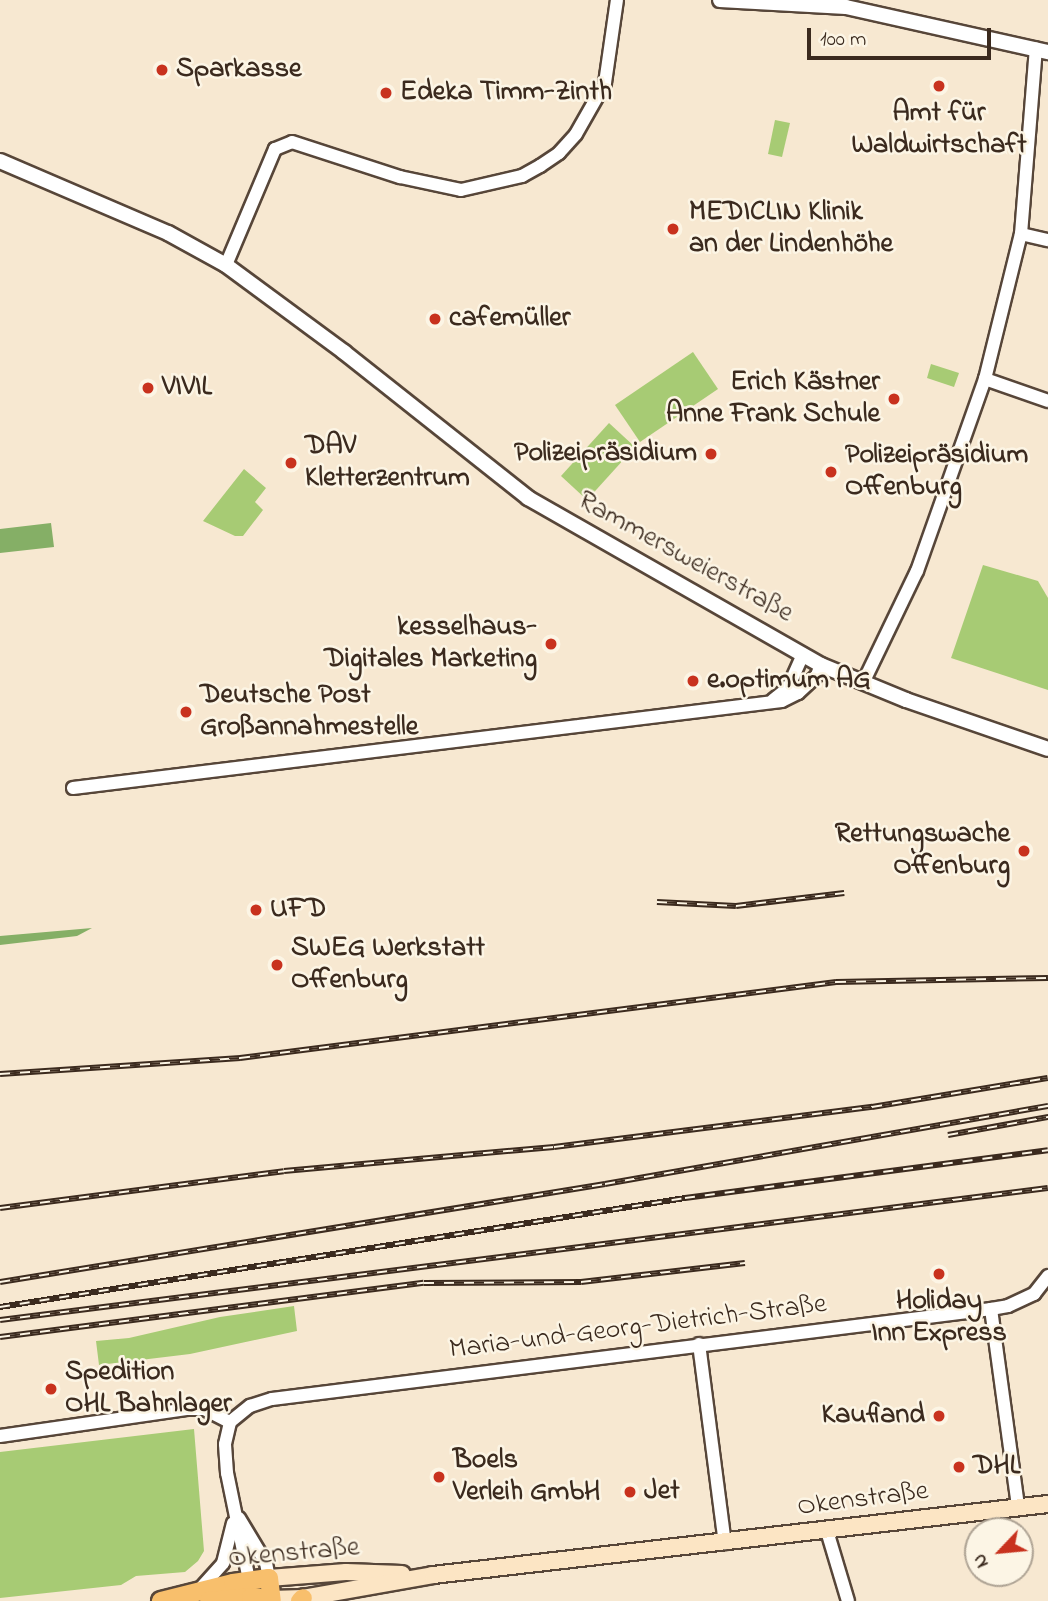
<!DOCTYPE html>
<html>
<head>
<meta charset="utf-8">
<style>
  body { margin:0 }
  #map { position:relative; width:1048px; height:1601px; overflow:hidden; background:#f7e8d1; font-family:"Indie Flower",sans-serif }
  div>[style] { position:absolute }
  .green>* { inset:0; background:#a7cb74 }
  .forest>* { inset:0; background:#85af66 }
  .roads { filter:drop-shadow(2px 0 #574639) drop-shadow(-2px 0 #574639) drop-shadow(0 2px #574639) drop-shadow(0 -2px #574639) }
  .minor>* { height:12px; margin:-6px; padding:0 6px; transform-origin:6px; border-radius:6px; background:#fff }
  .tertiary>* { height:14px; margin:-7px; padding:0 7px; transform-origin:7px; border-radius:7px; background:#fff }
  .secondary>* { height:16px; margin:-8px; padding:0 8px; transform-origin:8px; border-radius:8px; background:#fce5c4 }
  .primary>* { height:18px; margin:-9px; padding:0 9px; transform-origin:9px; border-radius:9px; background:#f8bf6c }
  .rail>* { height:6px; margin-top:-3px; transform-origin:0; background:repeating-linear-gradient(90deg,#fcf5e5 0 10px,#3b2a1e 0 20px); box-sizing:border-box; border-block:2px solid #3b2a1e }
  .dots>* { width:19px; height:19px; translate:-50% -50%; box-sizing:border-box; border:4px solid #fcf5e5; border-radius:50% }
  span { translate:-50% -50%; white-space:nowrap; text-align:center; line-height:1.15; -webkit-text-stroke:5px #fcf5e5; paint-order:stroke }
  .poi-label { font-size:28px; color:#3b2a1e; font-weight:700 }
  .left { translate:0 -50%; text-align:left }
  .right { translate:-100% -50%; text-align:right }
  .street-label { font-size:28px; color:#3b2a1e }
  .north { position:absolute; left:964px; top:1517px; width:70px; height:70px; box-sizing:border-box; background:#fcf5e5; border:2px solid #afa495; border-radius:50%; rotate:244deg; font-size:19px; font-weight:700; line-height:28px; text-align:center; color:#3b2a1e }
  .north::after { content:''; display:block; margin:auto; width:24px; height:32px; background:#c8321e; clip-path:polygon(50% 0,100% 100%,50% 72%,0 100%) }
  .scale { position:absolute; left:807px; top:28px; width:184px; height:32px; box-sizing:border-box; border:4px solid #3b2a1e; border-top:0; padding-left:9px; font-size:21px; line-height:24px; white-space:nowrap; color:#3b2a1e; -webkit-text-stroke:5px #fcf5e5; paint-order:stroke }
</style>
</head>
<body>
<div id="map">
  <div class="green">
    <i style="clip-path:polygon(775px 120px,790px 123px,782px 157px,768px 154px)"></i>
    <i style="clip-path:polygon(693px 352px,718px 389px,640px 442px,615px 405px)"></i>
    <i style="clip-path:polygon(931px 364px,959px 373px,954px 387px,927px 378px)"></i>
    <i style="clip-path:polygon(609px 423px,635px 447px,587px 500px,561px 476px)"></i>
    <i style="clip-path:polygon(244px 469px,266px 488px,255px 502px,263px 510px,243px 536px,235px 536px,203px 521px)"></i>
    <i style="clip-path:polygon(983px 565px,1038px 581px,1048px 598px,1048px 690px,951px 658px)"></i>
    <i style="clip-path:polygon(294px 1306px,297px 1331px,190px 1354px,99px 1365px,96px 1341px,129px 1338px,220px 1317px)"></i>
    <i style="clip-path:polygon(194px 1429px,204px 1551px,198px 1561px,185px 1572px,136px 1576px,121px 1585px,0 1598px,0 1452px)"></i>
  </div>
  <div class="forest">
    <i style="clip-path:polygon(51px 523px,54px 547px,0 553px,0 529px)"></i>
    <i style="clip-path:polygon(92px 928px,77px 936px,0 945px,0 936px)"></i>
  </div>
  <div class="roads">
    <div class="minor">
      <i style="left:1021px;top:234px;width:28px;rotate:13deg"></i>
      <i style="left:226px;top:265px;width:126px;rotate:-67.1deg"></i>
      <i style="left:275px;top:149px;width:18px;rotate:-22deg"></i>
      <i style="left:292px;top:142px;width:114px;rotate:18deg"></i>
      <i style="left:400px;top:177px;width:62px;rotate:12deg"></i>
      <i style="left:461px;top:190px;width:63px;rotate:-12.9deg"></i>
      <i style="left:522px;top:176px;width:21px;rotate:-29deg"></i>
      <i style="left:540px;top:166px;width:23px;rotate:-34deg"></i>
      <i style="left:559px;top:153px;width:25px;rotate:-48deg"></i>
      <i style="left:576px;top:134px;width:59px;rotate:-60.4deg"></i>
      <i style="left:605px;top:83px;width:84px;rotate:-81.8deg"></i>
      <i style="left:985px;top:379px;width:67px;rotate:19.2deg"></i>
      <i style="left:863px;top:683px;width:124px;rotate:-64.3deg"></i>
      <i style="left:917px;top:571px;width:204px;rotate:-70.5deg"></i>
      <i style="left:985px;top:379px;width:149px;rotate:-76.1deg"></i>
      <i style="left:1021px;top:234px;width:186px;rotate:-85.4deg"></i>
      <i style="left:773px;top:700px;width:19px;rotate:-39deg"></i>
      <i style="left:788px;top:688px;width:37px;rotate:-66deg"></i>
      <i style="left:73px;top:788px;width:714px;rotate:-7deg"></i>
      <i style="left:782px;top:701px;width:18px;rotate:-27deg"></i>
      <i style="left:798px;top:693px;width:26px;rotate:-43deg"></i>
      <i style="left:817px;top:675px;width:11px;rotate:-68deg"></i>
      <i style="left:991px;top:1309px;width:200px;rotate:82.2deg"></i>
      <i style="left:699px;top:1344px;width:201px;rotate:82.6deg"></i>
      <i style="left:0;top:1436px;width:190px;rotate:-8.2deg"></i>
      <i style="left:188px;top:1409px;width:16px"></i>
      <i style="left:204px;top:1409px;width:29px;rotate:27deg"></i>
      <i style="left:239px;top:1518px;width:52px;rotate:59deg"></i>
      <i style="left:266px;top:1563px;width:15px;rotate:79deg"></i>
      <i style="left:827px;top:1531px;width:73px;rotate:73.3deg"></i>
      <i style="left:249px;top:1580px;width:109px;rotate:-101.6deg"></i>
      <i style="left:227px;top:1473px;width:29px;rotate:-94deg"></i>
      <i style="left:225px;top:1444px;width:23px;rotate:-77deg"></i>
      <i style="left:230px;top:1422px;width:26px;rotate:-39deg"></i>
      <i style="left:250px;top:1406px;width:23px;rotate:-18deg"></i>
      <i style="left:272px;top:1399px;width:725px;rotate:-7.13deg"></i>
      <i style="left:991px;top:1309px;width:17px;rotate:-10deg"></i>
      <i style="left:1008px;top:1306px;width:29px;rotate:-25deg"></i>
      <i style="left:1034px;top:1294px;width:23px;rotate:-52deg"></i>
      <i style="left:199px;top:1590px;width:36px;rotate:-48deg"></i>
      <i style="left:223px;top:1563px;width:41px;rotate:-76deg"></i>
    </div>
    <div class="tertiary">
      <i style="left:720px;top:0;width:126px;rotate:3.2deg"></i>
      <i style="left:846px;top:7px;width:207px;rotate:12.6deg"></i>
      <i style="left:0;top:161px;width:183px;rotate:23.2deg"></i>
      <i style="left:168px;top:233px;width:66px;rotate:28.9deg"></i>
      <i style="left:226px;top:265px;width:147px;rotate:36.4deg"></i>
      <i style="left:344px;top:352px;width:235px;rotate:38.4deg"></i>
      <i style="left:528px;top:498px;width:337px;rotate:29.7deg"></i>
      <i style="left:821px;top:665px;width:92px;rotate:22.4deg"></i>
      <i style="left:906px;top:700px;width:150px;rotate:19deg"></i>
    </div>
    <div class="secondary">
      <i style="left:269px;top:1578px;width:77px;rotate:-4.5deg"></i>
      <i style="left:346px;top:1572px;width:56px;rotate:2deg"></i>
      <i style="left:271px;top:1599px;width:32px;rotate:-2deg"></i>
      <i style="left:303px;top:1598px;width:132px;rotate:-10deg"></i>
      <i style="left:433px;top:1575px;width:619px;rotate:-6.59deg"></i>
    </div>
    <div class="primary">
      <i style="left:161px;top:1601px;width:74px;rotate:-14deg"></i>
      <i style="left:233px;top:1583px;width:36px;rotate:-8deg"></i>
      <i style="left:269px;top:1578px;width:23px;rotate:83deg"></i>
      <i style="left:209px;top:1601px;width:42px;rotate:-5.4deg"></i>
      <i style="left:251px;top:1597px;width:20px;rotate:6deg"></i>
      <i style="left:300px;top:1601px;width:4px;rotate:-45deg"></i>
    </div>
  </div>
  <div class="rail">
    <i style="left:657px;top:902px;width:79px;rotate:2.9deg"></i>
    <i style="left:736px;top:906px;width:109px;rotate:-6.9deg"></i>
    <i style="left:0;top:1074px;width:241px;rotate:-3.8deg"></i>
    <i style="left:240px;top:1058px;width:601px;rotate:-7.27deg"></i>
    <i style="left:836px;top:982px;width:212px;rotate:-1.1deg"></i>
    <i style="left:948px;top:1135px;width:102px;rotate:-10.2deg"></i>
    <i style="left:0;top:1208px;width:286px;rotate:-7.4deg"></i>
    <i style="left:284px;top:1171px;width:271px;rotate:-5.1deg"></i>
    <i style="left:554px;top:1147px;width:321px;rotate:-7.2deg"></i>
    <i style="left:872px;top:1107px;width:178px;rotate:-9.4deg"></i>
    <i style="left:0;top:1282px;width:613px;rotate:-9.2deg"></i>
    <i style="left:605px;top:1184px;width:450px;rotate:-10deg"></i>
    <i style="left:0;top:1307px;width:694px;rotate:-9.04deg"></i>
    <i style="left:685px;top:1198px;width:366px;rotate:-7.5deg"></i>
    <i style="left:0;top:1320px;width:1056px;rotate:-7.18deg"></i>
    <i style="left:0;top:1337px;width:427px;rotate:-7.3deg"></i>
    <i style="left:424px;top:1283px;width:157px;rotate:-0.4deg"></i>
    <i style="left:581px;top:1282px;width:165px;rotate:-6.6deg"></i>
  </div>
  <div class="dots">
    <i style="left:162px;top:70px;background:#c8321e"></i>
    <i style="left:939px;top:86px;background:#c8321e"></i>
    <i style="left:386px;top:93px;background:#c8321e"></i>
    <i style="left:673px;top:229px;background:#c8321e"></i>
    <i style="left:435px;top:319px;background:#c8321e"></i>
    <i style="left:148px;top:388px;background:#c8321e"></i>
    <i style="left:894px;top:399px;background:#c8321e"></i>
    <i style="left:711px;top:454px;background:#c8321e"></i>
    <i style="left:291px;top:463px;background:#c8321e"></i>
    <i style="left:831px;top:472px;background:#c8321e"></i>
    <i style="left:551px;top:644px;background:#c8321e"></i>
    <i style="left:693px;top:681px;background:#c8321e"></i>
    <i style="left:186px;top:712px;background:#c8321e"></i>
    <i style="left:1024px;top:851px;background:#c8321e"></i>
    <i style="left:256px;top:910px;background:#c8321e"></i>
    <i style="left:277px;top:965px;background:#c8321e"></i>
    <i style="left:939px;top:1274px;background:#c8321e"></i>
    <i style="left:51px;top:1389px;background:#c8321e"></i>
    <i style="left:939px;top:1416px;background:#c8321e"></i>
    <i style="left:959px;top:1467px;background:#c8321e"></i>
    <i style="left:439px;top:1477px;background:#c8321e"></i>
    <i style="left:630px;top:1492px;background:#c8321e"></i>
  </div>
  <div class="poi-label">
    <span class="left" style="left:176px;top:70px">Sparkasse</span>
    <span class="left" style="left:400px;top:93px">Edeka Timm-Zinth</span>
    <span style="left:939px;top:130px">Amt für<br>Waldwirtschaft</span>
    <span class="left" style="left:689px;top:229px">MEDICLIN Klinik<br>an der Lindenhöhe</span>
    <span class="left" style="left:449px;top:319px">cafemüller</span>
    <span class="right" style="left:880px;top:399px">Erich Kästner<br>Anne Frank Schule</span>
    <span class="left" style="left:162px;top:388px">VIVIL</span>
    <span class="left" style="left:305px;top:463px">DAV<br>Kletterzentrum</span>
    <span class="right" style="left:697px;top:454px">Polizeipräsidium</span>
    <span class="left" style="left:845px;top:472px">Polizeipräsidium<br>Offenburg</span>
    <span class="right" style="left:537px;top:644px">kesselhaus-<br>Digitales Marketing</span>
    <span class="left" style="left:707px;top:681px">e.optimum AG</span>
    <span class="left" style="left:200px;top:712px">Deutsche Post<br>Großannahmestelle</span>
    <span class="right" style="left:1010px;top:851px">Rettungswache<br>Offenburg</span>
    <span class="left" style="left:270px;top:910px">UFD</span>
    <span class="left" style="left:291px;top:965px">SWEG Werkstatt<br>Offenburg</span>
    <span style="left:939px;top:1318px">Holiday<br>Inn Express</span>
    <span class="left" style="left:65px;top:1389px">Spedition<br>OHL Bahnlager</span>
    <span class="right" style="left:925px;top:1416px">Kaufland</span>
    <span class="left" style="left:453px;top:1477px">Boels<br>Verleih GmbH</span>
    <span class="left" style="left:973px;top:1467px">DHL</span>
    <span class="left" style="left:644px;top:1492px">Jet</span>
  </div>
  <div class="street-label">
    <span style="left:685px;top:558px;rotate:29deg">Rammersweierstraße</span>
    <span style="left:638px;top:1328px;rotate:-7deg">Maria-und-Georg-Dietrich-Straße</span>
    <span style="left:863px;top:1500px;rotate:-7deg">Okenstraße</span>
    <span style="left:294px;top:1554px;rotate:-5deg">Okenstraße</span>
  </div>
  <div class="north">N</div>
  <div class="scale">100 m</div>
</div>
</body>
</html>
